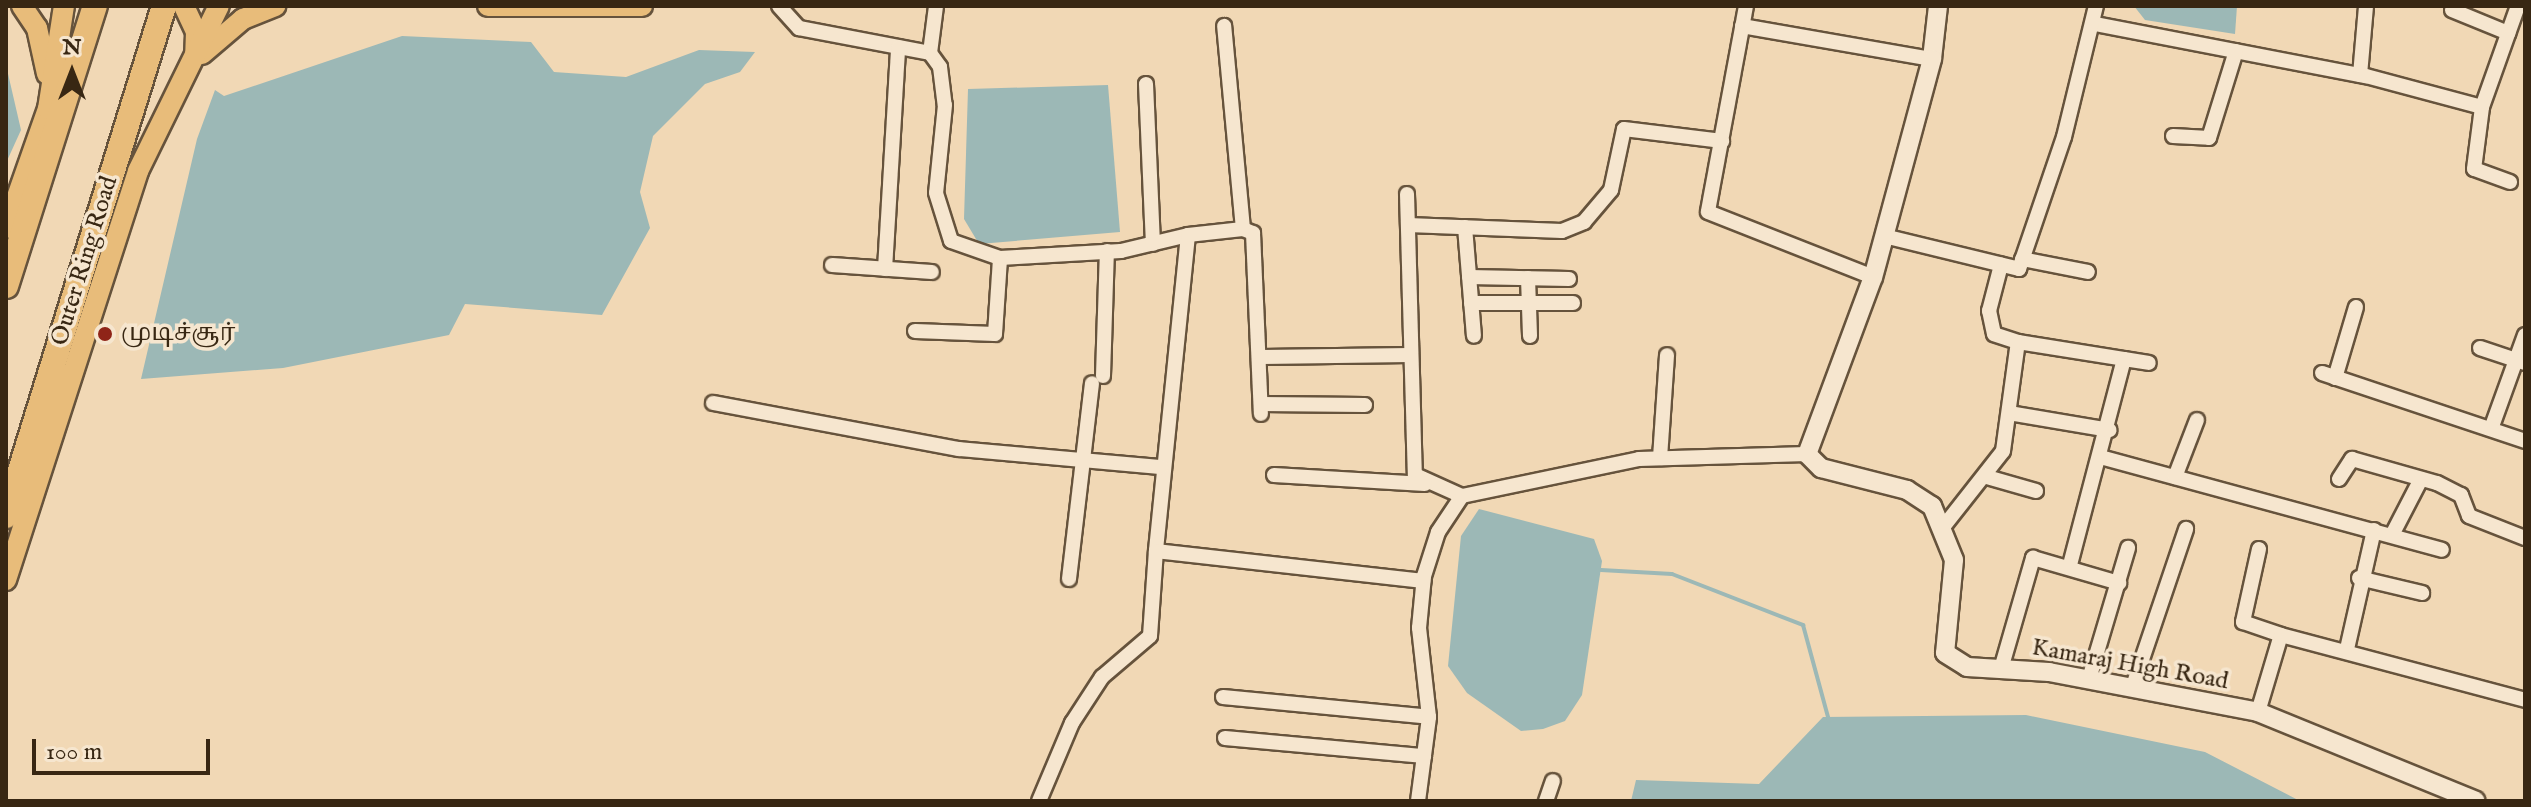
<!DOCTYPE html>
<html>
<head>
<meta charset="utf-8">
<style>
  body { margin:0 }
  #map { position:relative; width:2531px; height:807px; overflow:hidden; background:#f1d8b5; font-family:"IM FELL English","Noto Serif Tamil",serif }
  div>[style] { position:absolute }
  .water>* { inset:0; background:#9cb8b6 }
  .stream>* { height:4px; margin:-2px; padding:0 2px; transform-origin:2px; border-radius:2px; background:#9cb8b6 }
  .roads { filter:drop-shadow(2px 0 #66533c) drop-shadow(-2px 0 #66533c) drop-shadow(0 2px #66533c) drop-shadow(0 -2px #66533c) }
  .street>* { height:14px; margin:-7px; padding:0 7px; transform-origin:7px; border-radius:7px; background:#f6e6cf }
  .secondary>* { height:18px; margin:-9px; padding:0 9px; transform-origin:9px; border-radius:9px; background:#f6e6cf }
  .primary>* { height:20px; margin:-10px; padding:0 10px; transform-origin:10px; border-radius:10px; background:#e8bc7a }
  .highway>* { height:24px; margin:-12px; padding:0 12px; transform-origin:12px; border-radius:12px; background:#e8bc7a }
  .dots>* { width:22px; height:22px; translate:-50% -50%; box-sizing:border-box; border:4px solid #f6e6cf; border-radius:50% }
  span { translate:-50% -50%; white-space:nowrap; text-align:center; line-height:1.15; -webkit-text-stroke:7px #f6e6cf; paint-order:stroke }
  .street-label { font-size:24px; color:#382713 }
  .poi-label { font-size:24px; color:#382713 }
  .left { translate:0 -50%; text-align:left }
  .frame { position:absolute; inset:0; border:8px solid #382713; pointer-events:none }
  .north { position:absolute; left:32px; top:32px; width:80px; height:80px; -webkit-text-stroke:6px #f6e6cf; paint-order:stroke; rotate:0deg; font-size:22px; font-weight:700; line-height:32px; text-align:center; color:#382713 }
  .north::after { content:''; display:block; margin:auto; width:28px; height:36px; background:#382713; clip-path:polygon(50% 0,100% 100%,50% 72%,0 100%) }
  .scale { position:absolute; left:32px; top:739px; width:178px; height:36px; box-sizing:border-box; border:4px solid #382713; border-top:0; padding-left:10px; font-size:24px; line-height:28px; white-space:nowrap; color:#382713; -webkit-text-stroke:6px #f6e6cf; paint-order:stroke }
</style>
</head>
<body>
<div id="map">
  <div class="water">
    <i style="clip-path:polygon(2134px 6px,2237px 6px,2235px 34px,2145px 20px)"></i>
    <i style="clip-path:polygon(402px 36px,531px 42px,554px 72px,626px 77px,699px 50px,755px 52px,740px 72px,705px 84px,653px 136px,640px 192px,650px 228px,602px 315px,465px 304px,449px 335px,283px 368px,141px 379px,197px 139px,215px 90px,224px 96px)"></i>
    <i style="clip-path:polygon(6px 65px,21px 130px,6px 163px)"></i>
    <i style="clip-path:polygon(1108px 85px,1120px 232px,979px 244px,964px 219px,968px 89px)"></i>
    <i style="clip-path:polygon(1479px 509px,1594px 539px,1602px 561px,1582px 695px,1565px 721px,1543px 729px,1521px 731px,1467px 693px,1448px 666px,1461px 536px)"></i>
    <i style="clip-path:polygon(2026px 715px,2205px 752px,2300px 801px,1631px 801px,1636px 780px,1759px 784px,1823px 717px)"></i>
  </div>
  <div class="stream">
    <i style="left:1601px;top:570px;width:71px;rotate:3.2deg"></i>
    <i style="left:1672px;top:574px;width:141px;rotate:21.3deg"></i>
    <i style="left:1803px;top:625px;width:99px;rotate:74.8deg"></i>
  </div>
  <div class="roads">
    <div class="street">
      <i style="left:779px;top:6px;width:30px;rotate:48deg"></i>
      <i style="left:799px;top:28px;width:133px;rotate:10.8deg"></i>
      <i style="left:930px;top:53px;width:17px;rotate:54deg"></i>
      <i style="left:940px;top:67px;width:38px;rotate:83deg"></i>
      <i style="left:945px;top:105px;width:88px;rotate:95.8deg"></i>
      <i style="left:936px;top:193px;width:50px;rotate:72.6deg"></i>
      <i style="left:951px;top:241px;width:52px;rotate:19.1deg"></i>
      <i style="left:1000px;top:258px;width:121px;rotate:-3.3deg"></i>
      <i style="left:1121px;top:251px;width:69px;rotate:-13.4deg"></i>
      <i style="left:1188px;top:235px;width:318px;rotate:95.8deg"></i>
      <i style="left:1156px;top:551px;width:269px;rotate:6.4deg"></i>
      <i style="left:1746px;top:6px;width:209px;rotate:100.5deg"></i>
      <i style="left:1708px;top:212px;width:177px;rotate:21.5deg"></i>
      <i style="left:2452px;top:10px;width:61px;rotate:22.3deg"></i>
      <i style="left:2095px;top:24px;width:276px;rotate:10.9deg"></i>
      <i style="left:2366px;top:76px;width:120px;rotate:15deg"></i>
      <i style="left:1742px;top:26px;width:193px;rotate:9.9deg"></i>
      <i style="left:930px;top:53px;width:47px;rotate:-82.7deg"></i>
      <i style="left:2360px;top:75px;width:69px;rotate:-85deg"></i>
      <i style="left:1146px;top:84px;width:160px;rotate:87.5deg"></i>
      <i style="left:2173px;top:136px;width:36px;rotate:3deg"></i>
      <i style="left:2209px;top:138px;width:91px;rotate:-72.8deg"></i>
      <i style="left:2510px;top:182px;width:38px;rotate:-160deg"></i>
      <i style="left:2474px;top:169px;width:63px;rotate:-82.6deg"></i>
      <i style="left:2482px;top:107px;width:107px;rotate:-70.4deg"></i>
      <i style="left:1407px;top:194px;width:281px;rotate:88.4deg"></i>
      <i style="left:1415px;top:475px;width:51px;rotate:24.1deg"></i>
      <i style="left:1408px;top:225px;width:154px;rotate:2.2deg"></i>
      <i style="left:1562px;top:231px;width:24px;rotate:-22deg"></i>
      <i style="left:1584px;top:222px;width:42px;rotate:-49.8deg"></i>
      <i style="left:1611px;top:190px;width:62px;rotate:-78deg"></i>
      <i style="left:1624px;top:129px;width:99px;rotate:7deg"></i>
      <i style="left:1465px;top:227px;width:109px;rotate:85.3deg"></i>
      <i style="left:1243px;top:229px;width:11px;rotate:22deg"></i>
      <i style="left:1253px;top:233px;width:181px;rotate:87.5deg"></i>
      <i style="left:1188px;top:235px;width:55px;rotate:-6.2deg"></i>
      <i style="left:1243px;top:229px;width:204px;rotate:-95.3deg"></i>
      <i style="left:1884px;top:236px;width:139px;rotate:13.7deg"></i>
      <i style="left:2019px;top:269px;width:139px;rotate:-71.2deg"></i>
      <i style="left:2064px;top:137px;width:135px;rotate:-76.3deg"></i>
      <i style="left:2022px;top:259px;width:67px;rotate:11.1deg"></i>
      <i style="left:832px;top:265px;width:100px;rotate:4deg"></i>
      <i style="left:885px;top:269px;width:222px;rotate:-86.6deg"></i>
      <i style="left:1469px;top:277px;width:100px;rotate:1.1deg"></i>
      <i style="left:1528px;top:278px;width:58px;rotate:88deg"></i>
      <i style="left:1471px;top:303px;width:102px"></i>
      <i style="left:915px;top:331px;width:80px;rotate:2.1deg"></i>
      <i style="left:995px;top:334px;width:76px;rotate:-86.2deg"></i>
      <i style="left:2018px;top:342px;width:107px;rotate:9.1deg"></i>
      <i style="left:2124px;top:359px;width:213px;rotate:104.7deg"></i>
      <i style="left:2480px;top:348px;width:47px;rotate:18.4deg"></i>
      <i style="left:1262px;top:357px;width:148px;rotate:-0.8deg"></i>
      <i style="left:2124px;top:359px;width:25px;rotate:9deg"></i>
      <i style="left:2322px;top:373px;width:214px;rotate:18.5deg"></i>
      <i style="left:1103px;top:376px;width:125px;rotate:-88.2deg"></i>
      <i style="left:2335px;top:378px;width:74px;rotate:-73.5deg"></i>
      <i style="left:713px;top:403px;width:250px;rotate:10.6deg"></i>
      <i style="left:959px;top:449px;width:203px;rotate:5.1deg"></i>
      <i style="left:1261px;top:404px;width:104px;rotate:0.6deg"></i>
      <i style="left:2009px;top:413px;width:102px;rotate:9.6deg"></i>
      <i style="left:2491px;top:429px;width:100px;rotate:-70.1deg"></i>
      <i style="left:1660px;top:458px;width:103px;rotate:-86.1deg"></i>
      <i style="left:2104px;top:458px;width:350px;rotate:15.2deg"></i>
      <i style="left:1274px;top:475px;width:151px;rotate:3.4deg"></i>
      <i style="left:1987px;top:477px;width:51px;rotate:15.9deg"></i>
      <i style="left:2175px;top:477px;width:61px;rotate:-68.9deg"></i>
      <i style="left:2339px;top:479px;width:24px;rotate:-57deg"></i>
      <i style="left:2352px;top:459px;width:88px;rotate:15.8deg"></i>
      <i style="left:2437px;top:483px;width:27px;rotate:27deg"></i>
      <i style="left:2461px;top:495px;width:22px;rotate:69deg"></i>
      <i style="left:2469px;top:516px;width:60px;rotate:21.4deg"></i>
      <i style="left:1944px;top:526px;width:95px;rotate:-51.8deg"></i>
      <i style="left:2003px;top:451px;width:110px;rotate:-82.2deg"></i>
      <i style="left:2018px;top:342px;width:25px;rotate:-162deg"></i>
      <i style="left:1994px;top:334px;width:24px;rotate:-102deg"></i>
      <i style="left:1989px;top:311px;width:48px;rotate:-75.4deg"></i>
      <i style="left:2392px;top:535px;width:63px;rotate:-62.6deg"></i>
      <i style="left:2259px;top:549px;width:75px;rotate:102.4deg"></i>
      <i style="left:2243px;top:622px;width:40px;rotate:18.9deg"></i>
      <i style="left:2359px;top:578px;width:65px;rotate:13.4deg"></i>
      <i style="left:1069px;top:579px;width:197px;rotate:-83.3deg"></i>
      <i style="left:2347px;top:649px;width:122px;rotate:-77.2deg"></i>
      <i style="left:2001px;top:669px;width:116px;rotate:-73.9deg"></i>
      <i style="left:2033px;top:558px;width:90px;rotate:16.2deg"></i>
      <i style="left:2089px;top:679px;width:137px;rotate:-73.4deg"></i>
      <i style="left:2133px;top:686px;width:166px;rotate:-71.3deg"></i>
      <i style="left:1223px;top:697px;width:207px;rotate:5.5deg"></i>
      <i style="left:2258px;top:712px;width:80px;rotate:-73.4deg"></i>
      <i style="left:2281px;top:635px;width:253px;rotate:14.9deg"></i>
      <i style="left:1225px;top:738px;width:200px;rotate:5.2deg"></i>
      <i style="left:1039px;top:801px;width:85px;rotate:-67.1deg"></i>
      <i style="left:1072px;top:723px;width:55px;rotate:-56.9deg"></i>
      <i style="left:1102px;top:677px;width:63px;rotate:-40.5deg"></i>
      <i style="left:1150px;top:636px;width:85px;rotate:-86deg"></i>
      <i style="left:1418px;top:801px;width:85px;rotate:-82.5deg"></i>
      <i style="left:1429px;top:717px;width:90px;rotate:-96.4deg"></i>
      <i style="left:1419px;top:628px;width:52px;rotate:-84.5deg"></i>
      <i style="left:1424px;top:576px;width:46px;rotate:-72.3deg"></i>
      <i style="left:1438px;top:532px;width:43px;rotate:-56.3deg"></i>
      <i style="left:1462px;top:496px;width:181px;rotate:-11.8deg"></i>
      <i style="left:1639px;top:459px;width:168px;rotate:-1.7deg"></i>
      <i style="left:1546px;top:801px;width:21px;rotate:-71deg"></i>
    </div>
    <div class="secondary">
      <i style="left:1938px;top:6px;width:53px;rotate:96.5deg"></i>
      <i style="left:1932px;top:59px;width:226px;rotate:105.1deg"></i>
      <i style="left:1873px;top:277px;width:189px;rotate:110.4deg"></i>
      <i style="left:1807px;top:454px;width:20px;rotate:45deg"></i>
      <i style="left:1821px;top:468px;width:89px;rotate:14.3deg"></i>
      <i style="left:1907px;top:490px;width:30px;rotate:33deg"></i>
      <i style="left:1932px;top:506px;width:58px;rotate:67.8deg"></i>
      <i style="left:1954px;top:560px;width:93px;rotate:95.5deg"></i>
      <i style="left:1945px;top:653px;width:26px;rotate:32deg"></i>
      <i style="left:1967px;top:667px;width:82px;rotate:3.5deg"></i>
      <i style="left:2049px;top:672px;width:213px;rotate:10.8deg"></i>
      <i style="left:2258px;top:712px;width:235px;rotate:22.2deg"></i>
    </div>
    <div class="primary">
      <i style="left:22px;top:6px;width:27px;rotate:56deg"></i>
      <i style="left:37px;top:28px;width:47px;rotate:77.7deg"></i>
      <i style="left:184px;top:6px;width:29px;rotate:65deg"></i>
      <i style="left:196px;top:32px;width:23px;rotate:92deg"></i>
      <i style="left:488px;top:6px;width:154px"></i>
      <i style="left:202px;top:54px;width:54px;rotate:-40.5deg"></i>
      <i style="left:243px;top:19px;width:35px;rotate:-22deg"></i>
      <i style="left:6px;top:228px;width:126px;rotate:-70.6deg"></i>
      <i style="left:48px;top:109px;width:104px;rotate:-81.2deg"></i>
      <i style="left:6px;top:580px;width:430px;rotate:-72.1deg"></i>
      <i style="left:138px;top:171px;width:184px;rotate:-63.9deg"></i>
    </div>
    <div class="highway">
      <i style="left:6px;top:286px;width:294px;rotate:-72.4deg"></i>
      <i style="left:6px;top:516px;width:534px;rotate:-72.79deg"></i>
    </div>
  </div>
  <div class="dots">
    <i style="left:105px;top:334px;background:#8f2418"></i>
  </div>
  <div class="street-label">
    <span style="left:85px;top:261px;rotate:-73deg">Outer Ring Road</span>
    <span style="left:2130px;top:665px;rotate:10deg">Kamaraj High Road</span>
  </div>
  <div class="poi-label">
    <span class="left" style="left:121px;top:334px">முடிச்சூர்</span>
  </div>
  <div class="frame"></div>
  <div class="north">N</div>
  <div class="scale">100 m</div>
</div>
</body>
</html>
